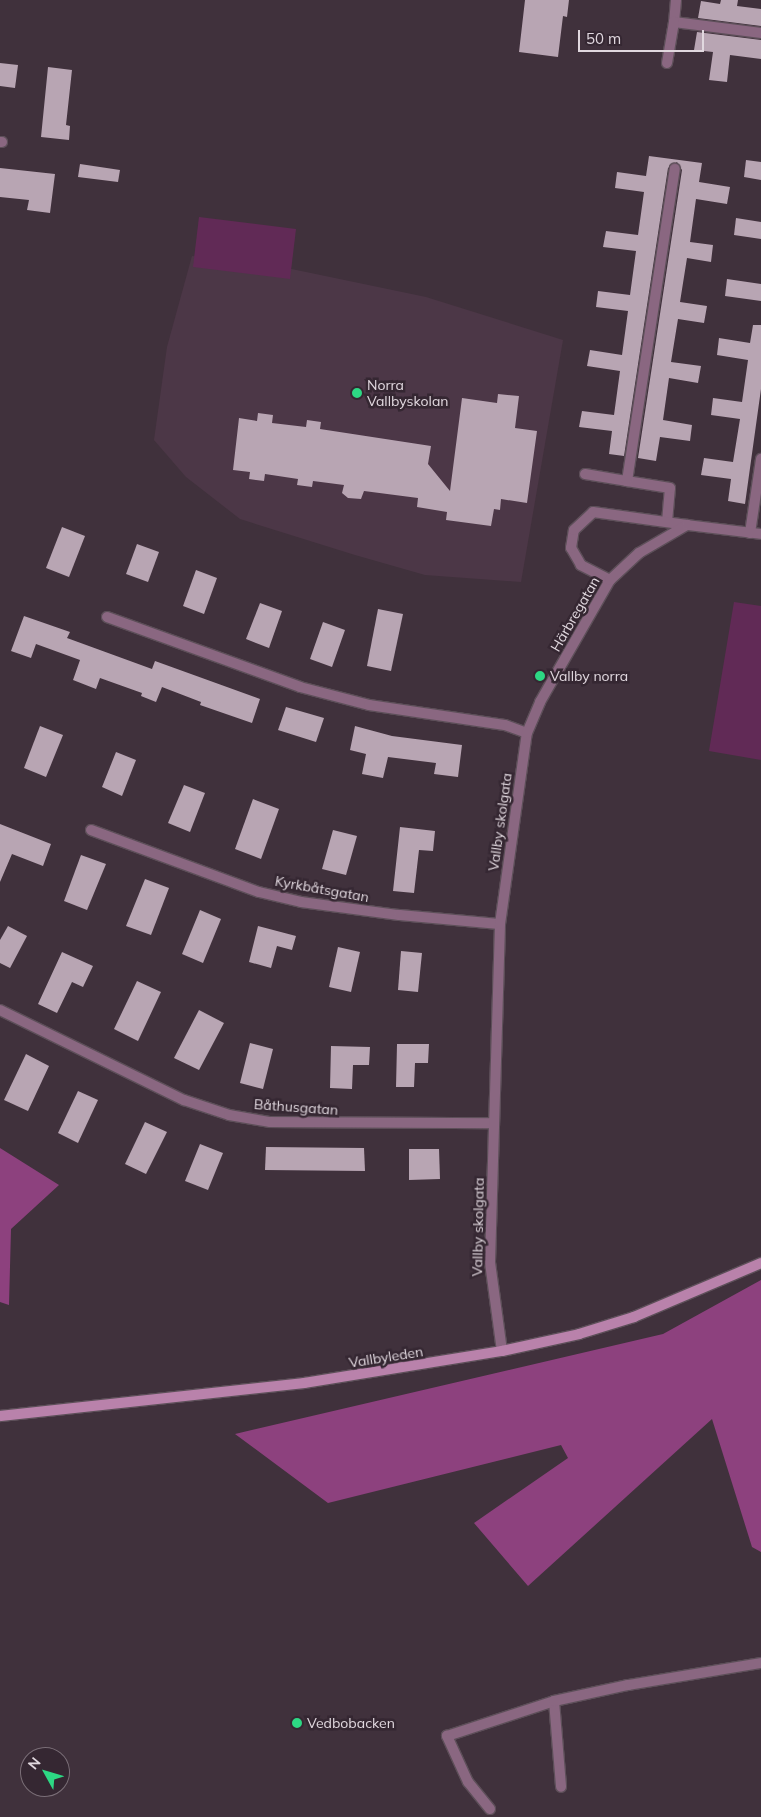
<!DOCTYPE html>
<html>
<head>
<meta charset="utf-8">
<style>
  body { margin:0 }
  #map { position:relative; width:761px; height:1817px; overflow:hidden; background:#40313c; font-family:Mulish,sans-serif }
  div>[style] { position:absolute }
  .built>* { inset:0; background:#4c3747 }
  .green>* { inset:0; background:#612a56 }
  .forest>* { inset:0; background:#8d417e }
  .building>* { inset:0; background:#b8a5b3 }
  .roads { filter:drop-shadow(1px 0 #5d4f59) drop-shadow(-1px 0 #5d4f59) drop-shadow(0 1px #5d4f59) drop-shadow(0 -1px #5d4f59) }
  .service>* { height:10px; margin:-5px; padding:0 5px; transform-origin:5px; border-radius:5px; background:#8a6781 }
  .minor>* { height:10px; margin:-5px; padding:0 5px; transform-origin:5px; border-radius:5px; background:#8a6781 }
  .secondary>* { height:10px; margin:-5px; padding:0 5px; transform-origin:5px; border-radius:5px; background:#b982ab }
  .dots>* { width:14px; height:14px; translate:-50% -50%; box-sizing:border-box; border:2px solid #352732; border-radius:50% }
  span { translate:-50% -50%; white-space:nowrap; text-align:center; line-height:1.15; -webkit-text-stroke:5px #352732; paint-order:stroke }
  .poi-label { font-size:14px; color:#e1d8df }
  .left { translate:0 -50%; text-align:left }
  .street-label { font-size:14px; color:#e1d8df }
  .north { position:absolute; left:20px; top:1747px; width:50px; height:50px; box-sizing:border-box; background:#352732; border:1px solid #7a6e77; border-radius:50%; rotate:309deg; font-size:14px; font-weight:700; line-height:20px; text-align:center; color:#e1d8df }
  .north::after { content:''; display:block; margin:auto; width:18px; height:22px; background:#2dd884; clip-path:polygon(50% 0,100% 100%,50% 72%,0 100%) }
  .scale { position:absolute; left:578px; top:30px; width:126px; height:22px; box-sizing:border-box; border:2px solid #e1d8df; border-top:0; padding-left:6px; font-size:15px; line-height:18px; white-space:nowrap; color:#e1d8df; -webkit-text-stroke:4px #352732; paint-order:stroke }
</style>
</head>
<body>
<div id="map">
  <div class="built">
    <i style="clip-path:polygon(192px 256px,258px 262px,426px 297px,563px 340px,521px 582px,425px 575px,355px 555px,240px 519px,186px 477px,154px 440px,167px 347px)"></i>
  </div>
  <div class="green">
    <i style="clip-path:polygon(199px 217px,296px 229px,290px 279px,193px 267px)"></i>
    <i style="clip-path:polygon(734px 602px,761px 606px,761px 760px,709px 751px)"></i>
  </div>
  <div class="forest">
    <i style="clip-path:polygon(0 1148px,59px 1185px,11px 1229px,9px 1305px,0 1302px)"></i>
    <i style="clip-path:polygon(761px 1280px,761px 1552px,752px 1547px,712px 1419px,528px 1586px,474px 1523px,568px 1458px,561px 1445px,328px 1503px,235px 1434px,663px 1334px)"></i>
  </div>
  <div class="building">
    <i style="clip-path:polygon(525px 0,569px 0,567px 17px,563px 16px,558px 57px,519px 52px)"></i>
    <i style="clip-path:polygon(721px 0,738px 0,737px 6px,761px 9px,761px 26px,698px 18px,701px 1px,720px 4px)"></i>
    <i style="clip-path:polygon(697px 32px,761px 40px,761px 59px,730px 55px,727px 82px,709px 80px,713px 52px,694px 50px)"></i>
    <i style="clip-path:polygon(0 63px,18px 65px,15px 88px,0 86px)"></i>
    <i style="clip-path:polygon(48px 67px,72px 70px,66px 125px,70px 126px,69px 140px,41px 137px)"></i>
    <i style="clip-path:polygon(649px 156px,702px 163px,699px 182px,730px 187px,727px 204px,696px 199px,690px 242px,713px 245px,711px 262px,687px 258px,680px 302px,707px 306px,704px 323px,678px 319px,671px 362px,701px 366px,698px 383px,669px 378px,663px 420px,692px 425px,690px 441px,660px 437px,656px 461px,638px 458px,682px 170px,677px 162px,668px 168px,624px 456px,609px 454px,612px 431px,579px 427px,582px 411px,614px 415px,620px 371px,587px 366px,590px 350px,622px 355px,628px 311px,596px 307px,598px 291px,630px 295px,636px 251px,603px 247px,606px 231px,638px 235px,644px 192px,615px 188px,617px 172px,646px 176px)"></i>
    <i style="clip-path:polygon(746px 160px,761px 162px,761px 180px,744px 177px)"></i>
    <i style="clip-path:polygon(80px 164px,120px 170px,118px 182px,78px 177px)"></i>
    <i style="clip-path:polygon(0 168px,55px 174px,50px 213px,27px 210px,29px 200px,0 197px)"></i>
    <i style="clip-path:polygon(736px 218px,761px 222px,761px 239px,734px 235px)"></i>
    <i style="clip-path:polygon(727px 279px,761px 284px,761px 301px,725px 296px)"></i>
    <i style="clip-path:polygon(753px 325px,761px 325px,761px 389px,745px 504px,728px 501px,731px 479px,701px 475px,704px 458px,733px 462px,740px 419px,711px 415px,713px 398px,742px 402px,748px 360px,717px 355px,719px 338px,750px 343px)"></i>
    <i style="clip-path:polygon(498px 394px,519px 396px,515px 428px,537px 431px,527px 503px,501px 499px,500px 510px,494px 509px,491px 526px,446px 520px,447px 512px,417px 507px,418px 498px,364px 491px,361px 499px,348px 498px,342px 493px,344px 485px,313px 481px,312px 487px,297px 485px,298px 479px,265px 474px,264px 481px,249px 479px,250px 472px,233px 470px,239px 418px,257px 421px,258px 413px,273px 415px,272px 423px,306px 427px,307px 420px,321px 422px,320px 429px,431px 446px,428px 464px,450px 491px,462px 398px,497px 403px)"></i>
    <i style="clip-path:polygon(62px 527px,85px 536px,69px 577px,46px 568px)"></i>
    <i style="clip-path:polygon(137px 544px,159px 552px,148px 582px,126px 574px)"></i>
    <i style="clip-path:polygon(196px 570px,217px 578px,204px 614px,183px 606px)"></i>
    <i style="clip-path:polygon(260px 603px,282px 611px,269px 648px,246px 639px)"></i>
    <i style="clip-path:polygon(378px 609px,403px 614px,391px 671px,367px 666px)"></i>
    <i style="clip-path:polygon(24px 616px,70px 632px,67px 638px,152px 669px,155px 661px,260px 699px,252px 723px,200px 705px,201px 702px,162px 687px,156px 702px,141px 696px,142px 693px,100px 678px,96px 689px,73px 680px,80px 660px,36px 644px,31px 658px,11px 651px)"></i>
    <i style="clip-path:polygon(323px 622px,345px 630px,332px 667px,310px 659px)"></i>
    <i style="clip-path:polygon(286px 707px,324px 718px,316px 742px,278px 730px)"></i>
    <i style="clip-path:polygon(40px 726px,63px 735px,46px 777px,24px 768px)"></i>
    <i style="clip-path:polygon(355px 726px,392px 736px,462px 745px,458px 777px,434px 774px,436px 763px,388px 757px,383px 778px,362px 774px,366px 754px,350px 750px)"></i>
    <i style="clip-path:polygon(116px 752px,136px 760px,122px 796px,102px 787px)"></i>
    <i style="clip-path:polygon(184px 785px,205px 793px,190px 832px,168px 823px)"></i>
    <i style="clip-path:polygon(253px 799px,279px 809px,261px 859px,235px 849px)"></i>
    <i style="clip-path:polygon(0 824px,51px 844px,43px 866px,12px 854px,0 882px)"></i>
    <i style="clip-path:polygon(400px 827px,435px 831px,433px 851px,419px 850px,414px 893px,393px 891px)"></i>
    <i style="clip-path:polygon(333px 830px,357px 836px,346px 875px,322px 869px)"></i>
    <i style="clip-path:polygon(81px 855px,106px 864px,87px 910px,64px 901px)"></i>
    <i style="clip-path:polygon(145px 879px,169px 888px,151px 935px,126px 926px)"></i>
    <i style="clip-path:polygon(200px 910px,221px 919px,203px 963px,182px 954px)"></i>
    <i style="clip-path:polygon(8px 926px,27px 936px,10px 968px,0 963px,0 940px)"></i>
    <i style="clip-path:polygon(258px 926px,296px 936px,292px 950px,277px 946px,271px 968px,249px 962px)"></i>
    <i style="clip-path:polygon(338px 947px,360px 952px,351px 992px,329px 987px)"></i>
    <i style="clip-path:polygon(401px 951px,422px 953px,418px 992px,398px 990px)"></i>
    <i style="clip-path:polygon(62px 952px,93px 966px,83px 987px,72px 982px,57px 1013px,38px 1004px)"></i>
    <i style="clip-path:polygon(137px 981px,161px 992px,138px 1041px,114px 1029px)"></i>
    <i style="clip-path:polygon(199px 1010px,224px 1023px,199px 1070px,174px 1058px)"></i>
    <i style="clip-path:polygon(250px 1043px,273px 1049px,263px 1089px,240px 1083px)"></i>
    <i style="clip-path:polygon(397px 1044px,429px 1044px,428px 1063px,415px 1063px,414px 1087px,396px 1087px)"></i>
    <i style="clip-path:polygon(331px 1046px,370px 1047px,369px 1065px,353px 1065px,352px 1089px,330px 1088px)"></i>
    <i style="clip-path:polygon(26px 1054px,49px 1066px,28px 1111px,4px 1100px)"></i>
    <i style="clip-path:polygon(78px 1091px,98px 1100px,78px 1143px,58px 1133px)"></i>
    <i style="clip-path:polygon(145px 1122px,167px 1132px,146px 1174px,125px 1164px)"></i>
    <i style="clip-path:polygon(200px 1144px,223px 1153px,208px 1190px,185px 1181px)"></i>
    <i style="clip-path:polygon(266px 1147px,364px 1148px,365px 1171px,265px 1170px)"></i>
    <i style="clip-path:polygon(409px 1149px,439px 1149px,440px 1179px,409px 1180px)"></i>
  </div>
  <div class="roads">
    <div class="service">
      <i style="left:676px;top:0;width:22px;rotate:95deg"></i>
      <i style="left:674px;top:22px;width:88px;rotate:7.2deg"></i>
      <i style="left:667px;top:63px;width:42px;rotate:-80.3deg"></i>
      <i style="left:585px;top:474px;width:43px;rotate:9.5deg"></i>
      <i style="left:667px;top:522px;width:34px;rotate:-85deg"></i>
      <i style="left:670px;top:488px;width:44px;rotate:-170.8deg"></i>
      <i style="left:627px;top:481px;width:316px;rotate:-81.3deg"></i>
      <i style="left:750px;top:533px;width:75px;rotate:-81.5deg"></i>
      <i style="left:610px;top:580px;width:33px;rotate:-153deg"></i>
      <i style="left:581px;top:565px;width:20px;rotate:-120deg"></i>
      <i style="left:571px;top:548px;width:18px;rotate:-81deg"></i>
      <i style="left:574px;top:530px;width:26px;rotate:-43deg"></i>
      <i style="left:593px;top:512px;width:95px;rotate:7.9deg"></i>
      <i style="left:554px;top:1701px;width:86px;rotate:85.3deg"></i>
      <i style="left:490px;top:1809px;width:35px;rotate:-129deg"></i>
      <i style="left:468px;top:1782px;width:51px;rotate:-114.5deg"></i>
      <i style="left:447px;top:1736px;width:113px;rotate:-18.1deg"></i>
      <i style="left:554px;top:1701px;width:76px;rotate:-12.2deg"></i>
      <i style="left:628px;top:1685px;width:135px;rotate:-9.4deg"></i>
    </div>
    <div class="minor">
      <i style="left:0;top:142px;width:2px"></i>
      <i style="left:107px;top:617px;width:205px;rotate:19.9deg"></i>
      <i style="left:300px;top:687px;width:71px;rotate:14.6deg"></i>
      <i style="left:369px;top:705px;width:137px;rotate:8.4deg"></i>
      <i style="left:505px;top:725px;width:23px;rotate:20deg"></i>
      <i style="left:91px;top:830px;width:179px;rotate:20.3deg"></i>
      <i style="left:259px;top:892px;width:43px;rotate:13.4deg"></i>
      <i style="left:301px;top:902px;width:99px;rotate:7.6deg"></i>
      <i style="left:399px;top:915px;width:101px;rotate:5.1deg"></i>
      <i style="left:0;top:1010px;width:205px;rotate:26.1deg"></i>
      <i style="left:184px;top:1100px;width:47px;rotate:18.4deg"></i>
      <i style="left:229px;top:1115px;width:42px;rotate:9.7deg"></i>
      <i style="left:270px;top:1122px;width:224px;rotate:0.3deg"></i>
      <i style="left:502px;top:1351px;width:90px;rotate:-97.7deg"></i>
      <i style="left:490px;top:1262px;width:338px;rotate:-88.3deg"></i>
      <i style="left:500px;top:924px;width:193px;rotate:-82deg"></i>
      <i style="left:527px;top:733px;width:34px;rotate:-67deg"></i>
      <i style="left:540px;top:702px;width:141px;rotate:-60.2deg"></i>
      <i style="left:610px;top:580px;width:40px;rotate:-43deg"></i>
      <i style="left:639px;top:553px;width:56px;rotate:-30.3deg"></i>
      <i style="left:687px;top:525px;width:75px;rotate:6.9deg"></i>
    </div>
    <div class="secondary">
      <i style="left:0;top:1416px;width:306px;rotate:-6.2deg"></i>
      <i style="left:304px;top:1383px;width:201px;rotate:-9.2deg"></i>
      <i style="left:502px;top:1351px;width:79px;rotate:-12.4deg"></i>
      <i style="left:579px;top:1334px;width:58px;rotate:-17.2deg"></i>
      <i style="left:634px;top:1317px;width:138px;rotate:-23deg"></i>
    </div>
  </div>
  <div class="dots">
    <i style="left:357px;top:393px;background:#2dd884"></i>
    <i style="left:540px;top:676px;background:#2dd884"></i>
    <i style="left:297px;top:1723px;background:#2dd884"></i>
  </div>
  <div class="poi-label">
    <span class="left" style="left:367px;top:393px">Norra<br>Vallbyskolan</span>
    <span class="left" style="left:550px;top:676px">Vallby norra</span>
    <span class="left" style="left:307px;top:1723px">Vedbobacken</span>
  </div>
  <div class="street-label">
    <span style="left:575px;top:614px;rotate:-60deg">Härbregatan</span>
    <span style="left:500px;top:822px;rotate:-82deg">Vallby skolgata</span>
    <span style="left:322px;top:889px;rotate:10deg">Kyrkbåtsgatan</span>
    <span style="left:296px;top:1107px;rotate:4deg">Båthusgatan</span>
    <span style="left:478px;top:1227px;rotate:-89deg">Vallby skolgata</span>
    <span style="left:386px;top:1357px;rotate:-9deg">Vallbyleden</span>
  </div>
  <div class="north">N</div>
  <div class="scale">50 m</div>
</div>
</body>
</html>
